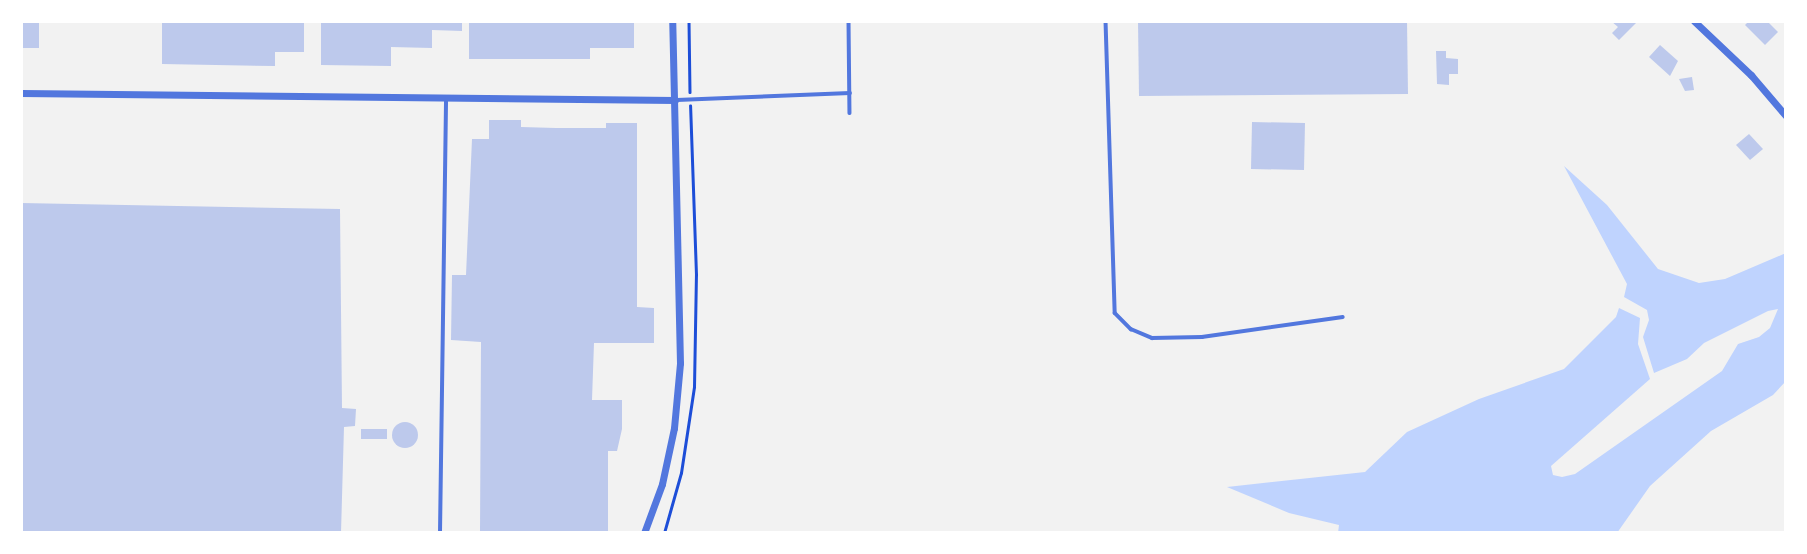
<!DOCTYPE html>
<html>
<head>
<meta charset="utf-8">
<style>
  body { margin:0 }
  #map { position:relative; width:1807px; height:554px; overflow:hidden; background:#f2f2f2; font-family:"PT Sans Narrow",sans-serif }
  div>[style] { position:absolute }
  .water>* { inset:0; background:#bfd3fe }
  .building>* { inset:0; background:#bdc9ec }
  .round { border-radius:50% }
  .path>* { height:2.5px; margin:-1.25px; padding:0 1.25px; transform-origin:1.25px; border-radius:1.25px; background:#1d4ed8 }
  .service>* { height:3.5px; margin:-1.75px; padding:0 1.75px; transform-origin:1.75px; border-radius:1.75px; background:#5277de }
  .minor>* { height:7px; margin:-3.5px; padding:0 3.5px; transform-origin:3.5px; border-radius:3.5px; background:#5277de }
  span { translate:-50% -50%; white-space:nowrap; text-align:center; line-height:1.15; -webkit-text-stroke:7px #fff; paint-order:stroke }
  .frame { position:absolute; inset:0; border:23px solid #fff; pointer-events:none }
</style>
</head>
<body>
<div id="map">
  <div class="water">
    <i style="clip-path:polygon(1564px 166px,1607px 205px,1658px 269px,1699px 283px,1725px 279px,1786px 253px,1786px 381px,1773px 395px,1711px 431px,1650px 486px,1617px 533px,1338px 533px,1339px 525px,1289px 513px,1227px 487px,1365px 472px,1407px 432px,1479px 399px,1564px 369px,1616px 317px,1619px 308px,1640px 318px,1638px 344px,1650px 379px,1551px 466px,1553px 475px,1562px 477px,1575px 474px,1722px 371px,1738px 344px,1759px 337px,1770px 328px,1778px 309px,1768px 311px,1704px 343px,1687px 359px,1654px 373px,1643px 337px,1649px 320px,1647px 310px,1624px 297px,1627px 284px)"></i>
  </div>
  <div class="building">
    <i style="clip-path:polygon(21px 21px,39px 21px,39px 48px,21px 48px)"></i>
    <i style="clip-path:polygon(162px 21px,304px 21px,304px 52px,275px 52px,275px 66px,162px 64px)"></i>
    <i style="clip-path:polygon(321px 21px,462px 21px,462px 31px,432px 30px,432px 48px,391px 47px,391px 66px,321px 65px)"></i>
    <i style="clip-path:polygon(469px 21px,634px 21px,634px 48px,590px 48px,590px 59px,469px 59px)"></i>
    <i style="clip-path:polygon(1138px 21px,1407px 21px,1408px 94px,1139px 96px)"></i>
    <i style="clip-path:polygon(1611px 21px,1638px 21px,1619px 40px,1612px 33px,1618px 27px)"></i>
    <i style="clip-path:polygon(1749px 21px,1767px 21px,1778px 32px,1765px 45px,1745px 25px)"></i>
    <i style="clip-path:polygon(1660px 45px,1678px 61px,1670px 76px,1649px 57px)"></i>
    <i style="clip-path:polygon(1436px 51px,1446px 51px,1446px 58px,1458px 59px,1458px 74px,1449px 74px,1449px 85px,1437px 84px)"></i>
    <i style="clip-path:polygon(1692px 77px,1694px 90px,1685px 91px,1679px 79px)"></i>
    <i style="clip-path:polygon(489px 120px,521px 120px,521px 127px,556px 128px,606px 128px,606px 123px,637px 123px,637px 307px,654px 308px,654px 343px,594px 343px,592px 400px,622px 400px,622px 429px,617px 451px,608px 451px,608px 533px,480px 533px,481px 342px,451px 340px,452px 275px,466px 275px,472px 139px,489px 139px)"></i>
    <i style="clip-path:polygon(1252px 122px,1305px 123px,1304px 170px,1251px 169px)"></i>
    <i style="clip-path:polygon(1749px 134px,1763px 149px,1750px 160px,1736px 145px)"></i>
    <i style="clip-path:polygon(21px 203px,340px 209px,342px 408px,356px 409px,355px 426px,344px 427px,341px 533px,21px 532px)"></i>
    <i class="round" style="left:392px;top:422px;width:26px;height:26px"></i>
    <i style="clip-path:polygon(361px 429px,387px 429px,387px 439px,361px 439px)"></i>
  </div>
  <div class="path">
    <i style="left:689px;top:21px;width:71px;rotate:89.2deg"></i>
    <i style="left:664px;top:533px;width:62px;rotate:-74.2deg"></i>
    <i style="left:681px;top:473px;width:87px;rotate:-81.4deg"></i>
    <i style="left:694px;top:387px;width:112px;rotate:-89deg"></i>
    <i style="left:696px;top:275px;width:169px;rotate:-92deg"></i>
  </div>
  <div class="service">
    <i style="left:849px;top:21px;width:92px;rotate:89.4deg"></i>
    <i style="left:1106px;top:21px;width:292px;rotate:88.2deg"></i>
    <i style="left:1115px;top:313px;width:23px;rotate:45deg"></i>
    <i style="left:1131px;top:329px;width:23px;rotate:23deg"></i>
    <i style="left:1152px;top:338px;width:50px;rotate:-1.1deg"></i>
    <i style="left:1202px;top:337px;width:142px;rotate:-8.1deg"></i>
    <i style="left:677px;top:100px;width:173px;rotate:-2.3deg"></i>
    <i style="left:440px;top:533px;width:435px;rotate:-89.2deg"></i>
  </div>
  <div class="minor">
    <i style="left:1694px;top:21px;width:79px;rotate:43.5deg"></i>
    <i style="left:1751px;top:75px;width:54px;rotate:49.5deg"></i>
    <i style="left:21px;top:93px;width:654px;rotate:0.61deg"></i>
    <i style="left:644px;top:533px;width:52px;rotate:-69.8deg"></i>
    <i style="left:662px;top:484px;width:57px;rotate:-77.9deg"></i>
    <i style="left:674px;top:428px;width:65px;rotate:-84.7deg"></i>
    <i style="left:680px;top:363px;width:342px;rotate:-91.3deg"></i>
  </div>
  <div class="frame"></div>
</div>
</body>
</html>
